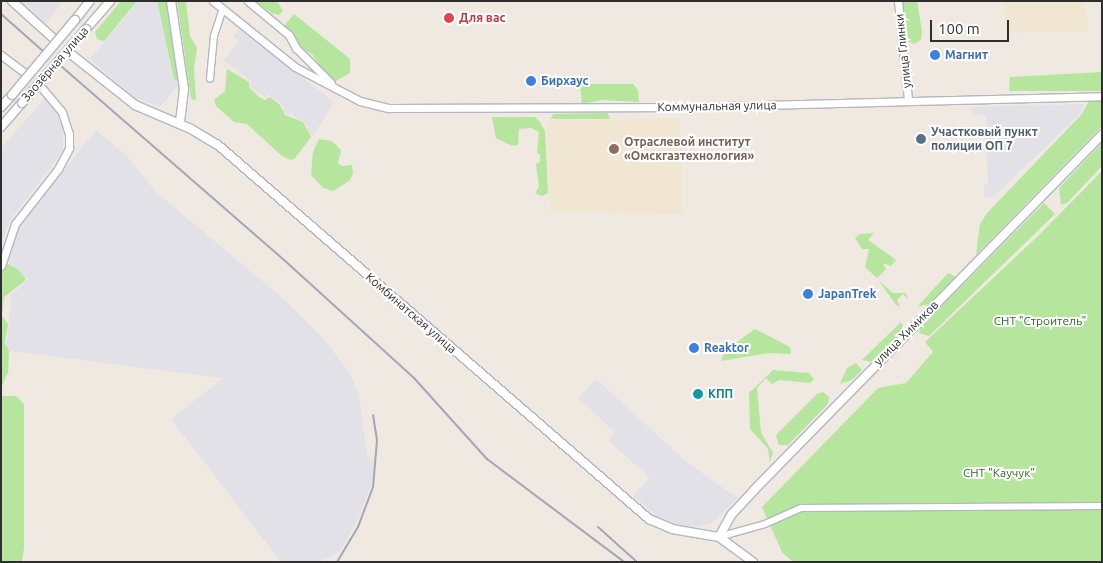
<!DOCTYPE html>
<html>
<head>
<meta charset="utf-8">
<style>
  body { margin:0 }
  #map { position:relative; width:1103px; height:563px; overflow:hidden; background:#efe9e1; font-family:Ubuntu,sans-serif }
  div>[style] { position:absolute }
  .industrial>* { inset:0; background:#e3e1e8 }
  .education>* { inset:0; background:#f0e6d1 }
  .green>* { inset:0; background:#b6e59e }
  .roads { filter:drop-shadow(1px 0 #b4b7c1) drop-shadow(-1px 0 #b4b7c1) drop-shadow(0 1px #b4b7c1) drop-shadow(0 -1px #b4b7c1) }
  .minor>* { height:5.5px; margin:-2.75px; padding:0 2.75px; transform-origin:2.75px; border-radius:2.75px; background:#fff }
  .tertiary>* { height:7px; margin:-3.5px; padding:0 3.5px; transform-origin:3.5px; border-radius:3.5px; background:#fff }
  .secondary>* { height:8px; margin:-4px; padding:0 4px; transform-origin:4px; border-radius:4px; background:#fff }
  .rail>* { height:2px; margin:-1px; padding:0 1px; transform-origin:1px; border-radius:1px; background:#a3a6b8 }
  .bridges { filter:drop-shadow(1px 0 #b4b7c1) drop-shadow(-1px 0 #b4b7c1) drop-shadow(0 1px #b4b7c1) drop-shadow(0 -1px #b4b7c1) }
  .secondary-bridge>* { height:8px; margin:-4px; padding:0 4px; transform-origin:4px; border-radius:4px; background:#fff }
  .dots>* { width:14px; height:14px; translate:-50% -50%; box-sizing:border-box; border:2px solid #fff; border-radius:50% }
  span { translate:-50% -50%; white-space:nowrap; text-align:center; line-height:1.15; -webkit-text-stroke:4px #fff; paint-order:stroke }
  .health-label { font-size:12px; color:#be3a42; font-weight:700 }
  .left { translate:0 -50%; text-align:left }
  .street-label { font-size:12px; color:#2e2e2e }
  .shop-label { font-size:12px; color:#366cbe; font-weight:700 }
  .service-label { font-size:12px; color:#4e5e75; font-weight:700 }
  .education-label { font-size:12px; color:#785e54; font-weight:700 }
  .park-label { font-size:12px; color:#2c6e1b }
  .culture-label { font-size:12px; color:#0d838f; font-weight:700 }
  .frame { position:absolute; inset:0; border:2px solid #2e2e2e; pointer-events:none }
  .scale { position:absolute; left:930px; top:20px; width:79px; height:22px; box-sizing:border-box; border:2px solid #2e2e2e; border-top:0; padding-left:6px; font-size:15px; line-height:18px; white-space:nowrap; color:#2e2e2e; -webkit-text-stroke:4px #fff; paint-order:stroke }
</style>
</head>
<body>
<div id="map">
  <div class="industrial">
    <i style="clip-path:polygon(21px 1px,63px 1px,46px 24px)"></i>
    <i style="clip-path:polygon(138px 1px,157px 1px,174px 80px,179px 84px,160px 107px,134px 97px,90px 59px)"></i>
    <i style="clip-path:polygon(239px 29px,334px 102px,313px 136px,307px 131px,308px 126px,290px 112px,288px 115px,282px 111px,285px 107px,268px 94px,265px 98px,250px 86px,252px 82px,224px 60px,239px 41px,233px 36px)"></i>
    <i style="clip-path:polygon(46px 97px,63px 127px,63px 151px,11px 219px,1px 242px,1px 148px)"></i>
    <i style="clip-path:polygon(1084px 104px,1080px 114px,993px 197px,984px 198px,984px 185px,988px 185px,986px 115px,972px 115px,972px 107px)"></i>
    <i style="clip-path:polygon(96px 130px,127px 156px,156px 192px,287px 302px,325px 340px,351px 376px,359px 396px,367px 454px,374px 463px,371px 485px,361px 513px,340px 551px,320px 562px,281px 562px,171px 419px,223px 378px,9px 351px,6px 347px,12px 294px,28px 280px,6px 260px,17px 230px)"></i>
    <i style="clip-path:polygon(596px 379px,689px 464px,738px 498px,712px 523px,695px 527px,666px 524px,633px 496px,650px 478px,608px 440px,615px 432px,578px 398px)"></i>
  </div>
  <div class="education">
    <i style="clip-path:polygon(1003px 1px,1085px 1px,1088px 31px,1007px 33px)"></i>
    <i style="clip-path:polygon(680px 118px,683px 214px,550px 212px,547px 122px)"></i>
  </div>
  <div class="green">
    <i style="clip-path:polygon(121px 1px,137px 1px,104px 41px,97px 39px,95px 32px)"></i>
    <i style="clip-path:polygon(157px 1px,167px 1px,179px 78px,177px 81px,174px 79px)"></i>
    <i style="clip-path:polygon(177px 1px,186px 1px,190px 36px,197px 48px,194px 69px,196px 100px,191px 99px)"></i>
    <i style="clip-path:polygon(255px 1px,277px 1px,283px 11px,279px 15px,273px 14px)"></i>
    <i style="clip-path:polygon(901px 1px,917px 1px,922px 31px,921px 40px,914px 44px,906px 41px)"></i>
    <i style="clip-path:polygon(294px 14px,350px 59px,350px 73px,336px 81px,326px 75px,312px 54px,301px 48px,284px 26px)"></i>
    <i style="clip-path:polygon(227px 69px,249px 82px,249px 87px,259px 97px,265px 100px,270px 97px,280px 105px,285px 115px,303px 122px,311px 137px,295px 158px,291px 160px,282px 156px,247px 124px,234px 122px,216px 106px,214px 100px,225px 91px)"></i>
    <i style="clip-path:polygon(1102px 72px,1102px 91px,1009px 91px,1010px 77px)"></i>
    <i style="clip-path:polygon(580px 84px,633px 84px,638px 90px,639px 102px,602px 100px,582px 104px)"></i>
    <i style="clip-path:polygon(1089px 101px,1102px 101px,1102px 126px,976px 255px,980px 224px,987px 213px,1082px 114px)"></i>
    <i style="clip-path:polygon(608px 113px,610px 119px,551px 119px,553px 114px)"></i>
    <i style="clip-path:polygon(492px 117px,535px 117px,540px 122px,545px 131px,548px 193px,542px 196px,535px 193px,539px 187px,536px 164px,540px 162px,540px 155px,537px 153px,539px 132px,531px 128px,519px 129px,518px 145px,512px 146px,496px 138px)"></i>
    <i style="clip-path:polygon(319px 139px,332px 141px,341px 150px,338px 163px,342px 166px,352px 165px,353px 174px,349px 181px,333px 191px,323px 188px,311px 175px,313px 152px)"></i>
    <i style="clip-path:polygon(1102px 143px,1102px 166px,1067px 203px,1061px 205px,1059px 188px)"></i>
    <i style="clip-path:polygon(1102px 171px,1102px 562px,793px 562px,782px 552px,762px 507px,878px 388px,906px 383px,933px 352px,925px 342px,1037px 237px)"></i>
    <i style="clip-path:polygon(1044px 203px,1055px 214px,929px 336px,919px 333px,920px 328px)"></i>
    <i style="clip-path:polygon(874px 233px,868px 240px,896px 260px,891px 266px,883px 263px,886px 269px,877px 278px,865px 267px,869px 249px,862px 249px,855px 238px,860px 234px)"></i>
    <i style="clip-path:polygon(5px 262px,19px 270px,26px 280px,4px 297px,2px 316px,8px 324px,5px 343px,9px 351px,8px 372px,1px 388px,1px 276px)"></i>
    <i style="clip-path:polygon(948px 273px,956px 277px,929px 304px,917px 307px)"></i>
    <i style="clip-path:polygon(879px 281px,893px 293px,906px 293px,908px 299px,903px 294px,897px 300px,900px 307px,896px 305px)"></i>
    <i style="clip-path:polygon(901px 322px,904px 329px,872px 362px,862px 360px)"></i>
    <i style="clip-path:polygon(755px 329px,790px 347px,791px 354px,769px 353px,721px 361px,725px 351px)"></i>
    <i style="clip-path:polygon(856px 363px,862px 370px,852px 380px,840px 384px,847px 368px)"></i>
    <i style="clip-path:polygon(773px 370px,809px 373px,814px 379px,810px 383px,779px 380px,772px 384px,766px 378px,757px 388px,761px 432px,773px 453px,770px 462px,768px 449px,750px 429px,749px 393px)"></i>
    <i style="clip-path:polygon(823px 392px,829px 397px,828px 404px,788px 445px,779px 445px,776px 435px,817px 394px)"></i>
    <i style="clip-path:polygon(1px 396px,16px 396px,24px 404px,24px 548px,22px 562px,1px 562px)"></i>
  </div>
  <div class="roads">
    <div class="minor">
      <i style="left:210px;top:79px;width:43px;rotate:-84.7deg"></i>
      <i style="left:214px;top:36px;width:28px;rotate:-72deg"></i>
      <i style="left:719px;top:537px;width:48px;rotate:-15.8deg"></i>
      <i style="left:765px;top:524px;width:39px;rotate:-24deg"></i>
      <i style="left:801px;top:508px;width:301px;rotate:-0.4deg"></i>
    </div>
    <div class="tertiary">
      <i style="left:213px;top:1px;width:105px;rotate:38.8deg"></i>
      <i style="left:295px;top:67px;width:73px;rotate:27.6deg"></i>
      <i style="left:360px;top:101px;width:30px;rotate:14deg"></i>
      <i style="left:389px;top:108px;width:299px;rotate:-0.2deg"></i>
      <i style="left:688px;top:107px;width:414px;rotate:-1.5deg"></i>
      <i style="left:248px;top:1px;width:53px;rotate:39.7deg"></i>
      <i style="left:289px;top:35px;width:15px;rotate:62deg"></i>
      <i style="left:296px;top:48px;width:49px;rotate:45deg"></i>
      <i style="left:898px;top:1px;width:100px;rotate:84.2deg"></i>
      <i style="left:1px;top:55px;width:30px;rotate:37deg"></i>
      <i style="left:1px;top:266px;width:44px;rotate:-71.6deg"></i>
      <i style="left:15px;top:224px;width:70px;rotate:-52deg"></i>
      <i style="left:58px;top:169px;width:24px;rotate:-62deg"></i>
      <i style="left:69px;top:148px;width:14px;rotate:-90deg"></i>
      <i style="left:69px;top:134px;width:23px;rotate:-108deg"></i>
      <i style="left:62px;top:112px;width:30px;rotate:-130deg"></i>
    </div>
    <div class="secondary">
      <i style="left:12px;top:1px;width:55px;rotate:42.1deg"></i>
      <i style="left:171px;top:1px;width:89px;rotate:81.6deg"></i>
      <i style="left:184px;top:89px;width:35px;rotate:97deg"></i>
      <i style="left:75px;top:20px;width:24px;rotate:-52deg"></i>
      <i style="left:86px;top:29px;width:37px;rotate:-49deg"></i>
      <i style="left:72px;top:55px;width:80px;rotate:38.4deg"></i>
      <i style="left:135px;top:105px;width:61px;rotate:23.2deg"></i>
      <i style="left:191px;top:129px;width:31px;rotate:31deg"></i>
      <i style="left:218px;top:145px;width:571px;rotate:40.95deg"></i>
      <i style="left:649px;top:519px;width:25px;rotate:23deg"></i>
      <i style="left:672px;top:529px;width:48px;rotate:9.7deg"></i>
      <i style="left:719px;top:537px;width:42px;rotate:36.3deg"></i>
      <i style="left:1px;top:107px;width:16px;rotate:-47deg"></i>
      <i style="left:1px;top:127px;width:32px;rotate:-49deg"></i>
      <i style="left:719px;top:537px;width:26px;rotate:-61deg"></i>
      <i style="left:732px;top:514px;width:33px;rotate:-47deg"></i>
      <i style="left:754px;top:490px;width:497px;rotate:-45.6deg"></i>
    </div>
  </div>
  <div class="rail">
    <i style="left:1px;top:14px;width:56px;rotate:41.4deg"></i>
    <i style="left:62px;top:67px;width:294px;rotate:41deg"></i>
    <i style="left:284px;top:260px;width:176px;rotate:42.2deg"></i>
    <i style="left:414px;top:378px;width:109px;rotate:48deg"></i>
    <i style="left:487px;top:459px;width:171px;rotate:36.9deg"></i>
    <i style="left:598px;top:527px;width:52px;rotate:41.9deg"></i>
    <i style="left:337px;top:562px;width:41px;rotate:-59deg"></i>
    <i style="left:358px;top:527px;width:43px;rotate:-69.4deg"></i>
    <i style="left:373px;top:487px;width:47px;rotate:-85.1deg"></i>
    <i style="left:377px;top:440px;width:25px;rotate:-99deg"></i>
  </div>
  <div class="bridges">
    <div class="secondary-bridge">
      <i style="left:12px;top:95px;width:98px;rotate:-50deg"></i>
      <i style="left:22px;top:103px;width:98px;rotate:-49.1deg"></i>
    </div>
  </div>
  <div class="dots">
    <i style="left:449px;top:18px;background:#e0444e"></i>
    <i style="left:935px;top:55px;background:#3f7fe0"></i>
    <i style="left:531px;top:81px;background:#3f7fe0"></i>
    <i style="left:921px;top:139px;background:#5c6f8a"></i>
    <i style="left:614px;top:149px;background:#8d6e63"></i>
    <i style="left:808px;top:294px;background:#3f7fe0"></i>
    <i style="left:694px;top:348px;background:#3f7fe0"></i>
    <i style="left:698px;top:394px;background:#0f9aa8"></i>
  </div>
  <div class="health-label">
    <span class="left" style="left:459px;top:18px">Для вас</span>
  </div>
  <div class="street-label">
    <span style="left:903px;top:51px;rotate:-96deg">улица Глинки</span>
    <span style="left:55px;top:64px;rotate:-49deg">Заозёрная улица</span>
    <span style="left:717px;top:106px;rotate:-1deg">Коммунальная улица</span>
    <span style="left:411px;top:313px;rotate:41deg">Комбинатская улица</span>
    <span style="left:906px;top:333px;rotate:-45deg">улица Химиков</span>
  </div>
  <div class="shop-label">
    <span class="left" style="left:945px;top:55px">Магнит</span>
    <span class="left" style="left:541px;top:81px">Бирхаус</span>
    <span class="left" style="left:818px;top:294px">JapanTrek</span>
    <span class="left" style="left:704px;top:348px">Reaktor</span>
  </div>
  <div class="service-label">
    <span class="left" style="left:931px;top:139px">Участковый пункт<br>полиции ОП 7</span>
  </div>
  <div class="education-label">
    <span class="left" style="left:624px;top:149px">Отраслевой институт<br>«Омскгазтехнология»</span>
  </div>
  <div class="park-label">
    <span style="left:1040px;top:321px">СНТ "Строитель"</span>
    <span style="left:999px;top:473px">СНТ "Каучук"</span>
  </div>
  <div class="culture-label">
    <span class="left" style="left:708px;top:394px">КПП</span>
  </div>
  <div class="frame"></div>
  <div class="scale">100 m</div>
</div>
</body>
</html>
